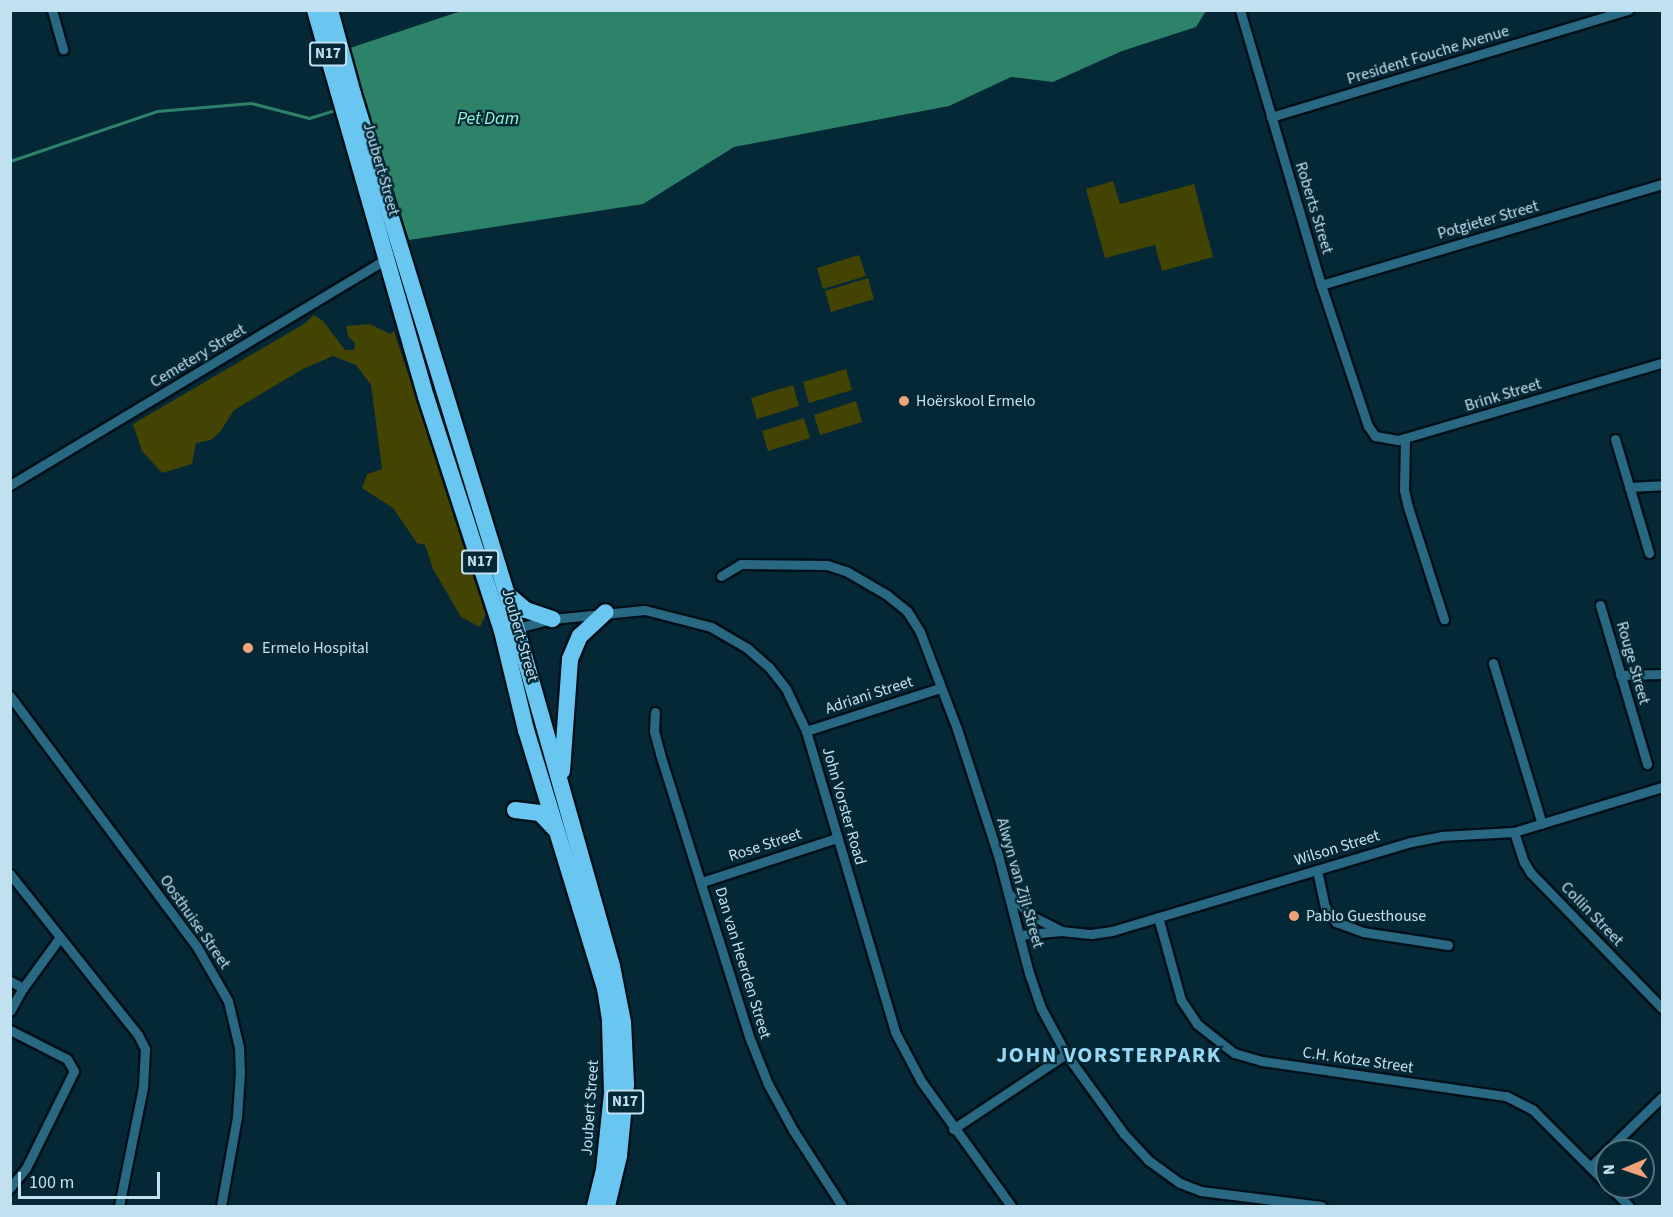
<!DOCTYPE html>
<html>
<head>
<meta charset="utf-8">
<style>
  body { margin:0 }
  #map { position:relative; width:1673px; height:1217px; overflow:hidden; background:#052836; font-family:"Source Sans 3",sans-serif }
  div>[style] { position:absolute }
  .green>* { inset:0; background:#434302 }
  .water>* { inset:0; background:#2d836a }
  .stream>* { height:3px; margin:-1.5px; padding:0 1.5px; transform-origin:1.5px; border-radius:1.5px; background:#2d836a }
  .roads { filter:drop-shadow(2px 0 #001018) drop-shadow(-2px 0 #001018) drop-shadow(0 2px #001018) drop-shadow(0 -2px #001018) }
  .street>* { height:9px; margin:-4.5px; padding:0 4.5px; transform-origin:4.5px; border-radius:4.5px; background:#296883 }
  .highway>* { height:16px; margin:-8px; padding:0 8px; transform-origin:8px; border-radius:8px; background:#69c6f0 }
  .dots>* { width:16px; height:16px; translate:-50% -50%; box-sizing:border-box; border:3px solid #052836; border-radius:50% }
  span { translate:-50% -50%; white-space:nowrap; text-align:center; line-height:1.15; -webkit-text-stroke:4.5px #052836; paint-order:stroke }
  .shield-label span { padding:2px 4px; background:#052836; border:2px solid; border-radius:4px; -webkit-text-stroke-width:0 }
  .shield-label { font-size:15px; color:#c2e1f0; font-weight:700 }
  .street-label { font-size:16px; color:#c2e1f0 }
  .poi-label { font-size:16px; color:#c2e1f0 }
  .left { translate:0 -50%; text-align:left }
  .water-label { font-size:18px; color:#92fad7; font-style:italic }
  .district-label { font-size:22px; color:#98d8f7; font-weight:700; letter-spacing:1.5px }
  .frame { position:absolute; inset:0; border:12px solid #c2e1f0; pointer-events:none }
  .north { position:absolute; left:1595px; top:1139px; width:60px; height:60px; box-sizing:border-box; background:#052836; border:2px solid #517280; border-radius:50%; rotate:268deg; font-size:16px; font-weight:700; line-height:24px; text-align:center; color:#c2e1f0 }
  .north::after { content:''; display:block; margin:auto; width:21px; height:27px; background:#efa378; clip-path:polygon(50% 0,100% 100%,50% 72%,0 100%) }
  .scale { position:absolute; left:18px; top:1172px; width:142px; height:27px; box-sizing:border-box; border:3px solid #c2e1f0; border-top:0; padding-left:8px; font-size:18px; line-height:21px; white-space:nowrap; color:#c2e1f0; -webkit-text-stroke:4px #052836; paint-order:stroke }
</style>
</head>
<body>
<div id="map">
  <div class="green">
    <i style="clip-path:polygon(1113px 181px,1120px 204px,1194px 184px,1213px 257px,1162px 271px,1155px 245px,1105px 258px,1086px 189px)"></i>
    <i style="clip-path:polygon(859px 255px,866px 276px,823px 289px,817px 268px)"></i>
    <i style="clip-path:polygon(868px 278px,874px 299px,831px 312px,825px 291px)"></i>
    <i style="clip-path:polygon(314px 315px,323px 321px,345px 350px,354px 350px,355px 343px,348px 336px,346px 326px,370px 324px,390px 334px,394px 331px,486px 614px,480px 627px,461px 617px,433px 569px,425px 545px,417px 543px,393px 508px,362px 488px,367px 474px,382px 469px,371px 385px,356px 365px,333px 356px,303px 369px,234px 410px,220px 432px,211px 440px,196px 443px,192px 464px,162px 473px,142px 451px,133px 424px,304px 324px)"></i>
    <i style="clip-path:polygon(846px 369px,852px 390px,809px 403px,803px 382px)"></i>
    <i style="clip-path:polygon(793px 385px,799px 406px,757px 419px,751px 398px)"></i>
    <i style="clip-path:polygon(856px 401px,862px 422px,820px 435px,814px 415px)"></i>
    <i style="clip-path:polygon(804px 418px,810px 438px,768px 451px,762px 431px)"></i>
  </div>
  <div class="water">
    <i style="clip-path:polygon(469px 10px,1206px 11px,1196px 27px,1122px 51px,1053px 82px,1011px 77px,949px 106px,734px 147px,643px 204px,409px 240px,347px 49px,455px 13px)"></i>
  </div>
  <div class="stream">
    <i style="left:10px;top:161px;width:155px;rotate:-18.8deg"></i>
    <i style="left:157px;top:111px;width:94px;rotate:-4.9deg"></i>
    <i style="left:251px;top:103px;width:60px;rotate:14.5deg"></i>
    <i style="left:309px;top:118px;width:31px;rotate:-17deg"></i>
  </div>
  <div class="roads">
    <div class="street">
      <i style="left:52px;top:10px;width:41px;rotate:74.2deg"></i>
      <i style="left:1240px;top:10px;width:287px;rotate:73.6deg"></i>
      <i style="left:1321px;top:285px;width:149px;rotate:71.6deg"></i>
      <i style="left:1368px;top:426px;width:12px;rotate:55deg"></i>
      <i style="left:1375px;top:436px;width:23px;rotate:10deg"></i>
      <i style="left:1398px;top:440px;width:275px;rotate:-16.3deg"></i>
      <i style="left:1271px;top:117px;width:373px;rotate:-16.7deg"></i>
      <i style="left:1321px;top:285px;width:356px;rotate:-16.5deg"></i>
      <i style="left:1405px;top:438px;width:52px;rotate:91.1deg"></i>
      <i style="left:1404px;top:490px;width:17px;rotate:77deg"></i>
      <i style="left:1408px;top:507px;width:118px;rotate:72.2deg"></i>
      <i style="left:1615px;top:439px;width:119px;rotate:73.4deg"></i>
      <i style="left:10px;top:485px;width:442px;rotate:-31deg"></i>
      <i style="left:1629px;top:487px;width:33px;rotate:-3deg"></i>
      <i style="left:721px;top:576px;width:23px;rotate:-31deg"></i>
      <i style="left:741px;top:564px;width:86px;rotate:0.7deg"></i>
      <i style="left:827px;top:565px;width:20px;rotate:18deg"></i>
      <i style="left:846px;top:571px;width:48px;rotate:30.3deg"></i>
      <i style="left:887px;top:595px;width:26px;rotate:39deg"></i>
      <i style="left:907px;top:611px;width:25px;rotate:58deg"></i>
      <i style="left:920px;top:632px;width:104px;rotate:69.1deg"></i>
      <i style="left:957px;top:729px;width:133px;rotate:72deg"></i>
      <i style="left:998px;top:855px;width:122px;rotate:75.3deg"></i>
      <i style="left:1029px;top:973px;width:37px;rotate:71deg"></i>
      <i style="left:1041px;top:1008px;width:52px;rotate:61.5deg"></i>
      <i style="left:1066px;top:1054px;width:99px;rotate:54.1deg"></i>
      <i style="left:1124px;top:1134px;width:35px;rotate:47deg"></i>
      <i style="left:1148px;top:1160px;width:39px;rotate:36deg"></i>
      <i style="left:1180px;top:1183px;width:22px;rotate:21deg"></i>
      <i style="left:1201px;top:1191px;width:121px;rotate:7.1deg"></i>
      <i style="left:1600px;top:605px;width:166px;rotate:73.5deg"></i>
      <i style="left:513px;top:629px;width:40px;rotate:-14.4deg"></i>
      <i style="left:552px;top:619px;width:93px;rotate:-5.5deg"></i>
      <i style="left:645px;top:610px;width:68px;rotate:14.4deg"></i>
      <i style="left:711px;top:627px;width:42px;rotate:30.3deg"></i>
      <i style="left:747px;top:648px;width:29px;rotate:41deg"></i>
      <i style="left:769px;top:667px;width:28px;rotate:52deg"></i>
      <i style="left:786px;top:689px;width:47px;rotate:64.5deg"></i>
      <i style="left:806px;top:731px;width:314px;rotate:73.5deg"></i>
      <i style="left:895px;top:1032px;width:55px;rotate:62deg"></i>
      <i style="left:921px;top:1081px;width:154px;rotate:54.2deg"></i>
      <i style="left:1493px;top:663px;width:168px;rotate:73.1deg"></i>
      <i style="left:1620px;top:675px;width:42px;rotate:-1.4deg"></i>
      <i style="left:10px;top:696px;width:313px;rotate:53.3deg"></i>
      <i style="left:197px;top:947px;width:62px;rotate:60.1deg"></i>
      <i style="left:228px;top:1001px;width:47px;rotate:76.6deg"></i>
      <i style="left:239px;top:1047px;width:25px;rotate:88deg"></i>
      <i style="left:240px;top:1072px;width:45px;rotate:93.8deg"></i>
      <i style="left:237px;top:1117px;width:90px;rotate:100.2deg"></i>
      <i style="left:655px;top:712px;width:19px;rotate:93deg"></i>
      <i style="left:654px;top:731px;width:24px;rotate:75deg"></i>
      <i style="left:660px;top:754px;width:299px;rotate:72.5deg"></i>
      <i style="left:750px;top:1039px;width:48px;rotate:68.2deg"></i>
      <i style="left:768px;top:1084px;width:52px;rotate:61.5deg"></i>
      <i style="left:793px;top:1130px;width:90px;rotate:57.2deg"></i>
      <i style="left:806px;top:731px;width:141px;rotate:-17.8deg"></i>
      <i style="left:1514px;top:832px;width:32px;rotate:72deg"></i>
      <i style="left:1524px;top:862px;width:13px;rotate:58deg"></i>
      <i style="left:1531px;top:873px;width:188px;rotate:45.9deg"></i>
      <i style="left:1317px;top:870px;width:38px;rotate:78deg"></i>
      <i style="left:1325px;top:907px;width:19px;rotate:54deg"></i>
      <i style="left:1336px;top:922px;width:29px;rotate:20deg"></i>
      <i style="left:1363px;top:932px;width:86px;rotate:8.7deg"></i>
      <i style="left:10px;top:874px;width:206px;rotate:51.5deg"></i>
      <i style="left:138px;top:1035px;width:16px;rotate:63deg"></i>
      <i style="left:145px;top:1049px;width:38px;rotate:93deg"></i>
      <i style="left:143px;top:1087px;width:121px;rotate:101.4deg"></i>
      <i style="left:702px;top:882px;width:142px;rotate:-18.1deg"></i>
      <i style="left:1008px;top:893px;width:33px;rotate:44deg"></i>
      <i style="left:1032px;top:916px;width:30px;rotate:27deg"></i>
      <i style="left:1158px;top:917px;width:86px;rotate:74.5deg"></i>
      <i style="left:1181px;top:1000px;width:29px;rotate:56deg"></i>
      <i style="left:1197px;top:1024px;width:47px;rotate:38.1deg"></i>
      <i style="left:1234px;top:1053px;width:29px;rotate:16deg"></i>
      <i style="left:1262px;top:1061px;width:246px;rotate:8.2deg"></i>
      <i style="left:1506px;top:1096px;width:30px;rotate:27deg"></i>
      <i style="left:1533px;top:1110px;width:105px;rotate:45deg"></i>
      <i style="left:1020px;top:935px;width:41px;rotate:-5.6deg"></i>
      <i style="left:1061px;top:931px;width:30px;rotate:6deg"></i>
      <i style="left:1091px;top:934px;width:21px;rotate:-8deg"></i>
      <i style="left:1112px;top:931px;width:312px;rotate:-16.6deg"></i>
      <i style="left:1411px;top:842px;width:31px;rotate:-11deg"></i>
      <i style="left:1441px;top:836px;width:73px;rotate:-3.1deg"></i>
      <i style="left:1514px;top:832px;width:155px;rotate:-16.9deg"></i>
      <i style="left:10px;top:981px;width:15px;rotate:28deg"></i>
      <i style="left:10px;top:1011px;width:26px;rotate:-61deg"></i>
      <i style="left:23px;top:988px;width:63px;rotate:-54deg"></i>
      <i style="left:10px;top:1030px;width:64px;rotate:27deg"></i>
      <i style="left:67px;top:1059px;width:14px;rotate:60deg"></i>
      <i style="left:74px;top:1071px;width:108px;rotate:116.3deg"></i>
      <i style="left:26px;top:1168px;width:26px;rotate:129deg"></i>
      <i style="left:953px;top:1129px;width:136px;rotate:-33.6deg"></i>
      <i style="left:1590px;top:1167px;width:100px;rotate:-44.2deg"></i>
      <i style="left:1610px;top:1187px;width:27px;rotate:45deg"></i>
    </div>
    <div class="highway">
      <i style="left:315px;top:10px;width:403px;rotate:74deg"></i>
      <i style="left:426px;top:397px;width:246px;rotate:72deg"></i>
      <i style="left:502px;top:631px;width:102px;rotate:76.4deg"></i>
      <i style="left:526px;top:730px;width:270px;rotate:73deg"></i>
      <i style="left:605px;top:988px;width:33px;rotate:81deg"></i>
      <i style="left:610px;top:1021px;width:72px;rotate:88.4deg"></i>
      <i style="left:612px;top:1093px;width:77px;rotate:95.9deg"></i>
      <i style="left:604px;top:1170px;width:37px;rotate:104deg"></i>
      <i style="left:330px;top:10px;width:87px;rotate:74.7deg"></i>
      <i style="left:353px;top:94px;width:524px;rotate:72.91deg"></i>
      <i style="left:507px;top:595px;width:386px;rotate:74.2deg"></i>
      <i style="left:612px;top:966px;width:57px;rotate:78.9deg"></i>
      <i style="left:623px;top:1022px;width:62px;rotate:87.2deg"></i>
      <i style="left:626px;top:1084px;width:72px;rotate:95.6deg"></i>
      <i style="left:619px;top:1156px;width:51px;rotate:103.5deg"></i>
      <i style="left:508px;top:595px;width:23px;rotate:40deg"></i>
      <i style="left:526px;top:610px;width:28px;rotate:19deg"></i>
      <i style="left:562px;top:771px;width:112px;rotate:-85.9deg"></i>
      <i style="left:570px;top:659px;width:25px;rotate:-67deg"></i>
      <i style="left:580px;top:636px;width:35px;rotate:-43deg"></i>
      <i style="left:515px;top:810px;width:25px;rotate:7deg"></i>
      <i style="left:540px;top:813px;width:21px;rotate:47deg"></i>
    </div>
  </div>
  <div class="dots">
    <i style="left:904px;top:401px;background:#efa378"></i>
    <i style="left:248px;top:648px;background:#efa378"></i>
    <i style="left:1294px;top:916px;background:#efa378"></i>
  </div>
  <div class="shield-label">
    <span style="left:328px;top:54px">N17</span>
    <span style="left:480px;top:562px">N17</span>
    <span style="left:625px;top:1102px">N17</span>
  </div>
  <div class="street-label">
    <span style="left:1428px;top:55px;rotate:-17deg">President Fouche Avenue</span>
    <span style="left:381px;top:169px;rotate:74deg">Joubert Street</span>
    <span style="left:1314px;top:208px;rotate:73deg">Roberts Street</span>
    <span style="left:1488px;top:220px;rotate:-16deg">Potgieter Street</span>
    <span style="left:198px;top:356px;rotate:-31deg">Cemetery Street</span>
    <span style="left:1503px;top:395px;rotate:-17deg">Brink Street</span>
    <span style="left:520px;top:635px;rotate:74deg">Joubert Street</span>
    <span style="left:1633px;top:663px;rotate:74deg">Rouge Street</span>
    <span style="left:869px;top:695px;rotate:-18deg">Adriani Street</span>
    <span style="left:844px;top:806px;rotate:74deg">John Vorster Road</span>
    <span style="left:765px;top:845px;rotate:-18deg">Rose Street</span>
    <span style="left:1337px;top:848px;rotate:-17deg">Wilson Street</span>
    <span style="left:1020px;top:883px;rotate:74deg">Alwyn van Zijl Street</span>
    <span style="left:1592px;top:914px;rotate:46deg">Collin Street</span>
    <span style="left:195px;top:922px;rotate:55deg">Oosthuise Street</span>
    <span style="left:743px;top:963px;rotate:73deg">Dan van Heerden Street</span>
    <span style="left:1358px;top:1060px;rotate:8deg">C.H. Kotze Street</span>
    <span style="left:590px;top:1108px;rotate:-86deg">Joubert Street</span>
  </div>
  <div class="poi-label">
    <span class="left" style="left:916px;top:401px">Hoërskool Ermelo</span>
    <span class="left" style="left:262px;top:648px">Ermelo Hospital</span>
    <span class="left" style="left:1306px;top:916px">Pablo Guesthouse</span>
  </div>
  <div class="water-label">
    <span style="left:488px;top:119px">Pet Dam</span>
  </div>
  <div class="district-label">
    <span style="left:1109px;top:1056px">JOHN VORSTERPARK</span>
  </div>
  <div class="frame"></div>
  <div class="north">N</div>
  <div class="scale">100 m</div>
</div>
</body>
</html>
